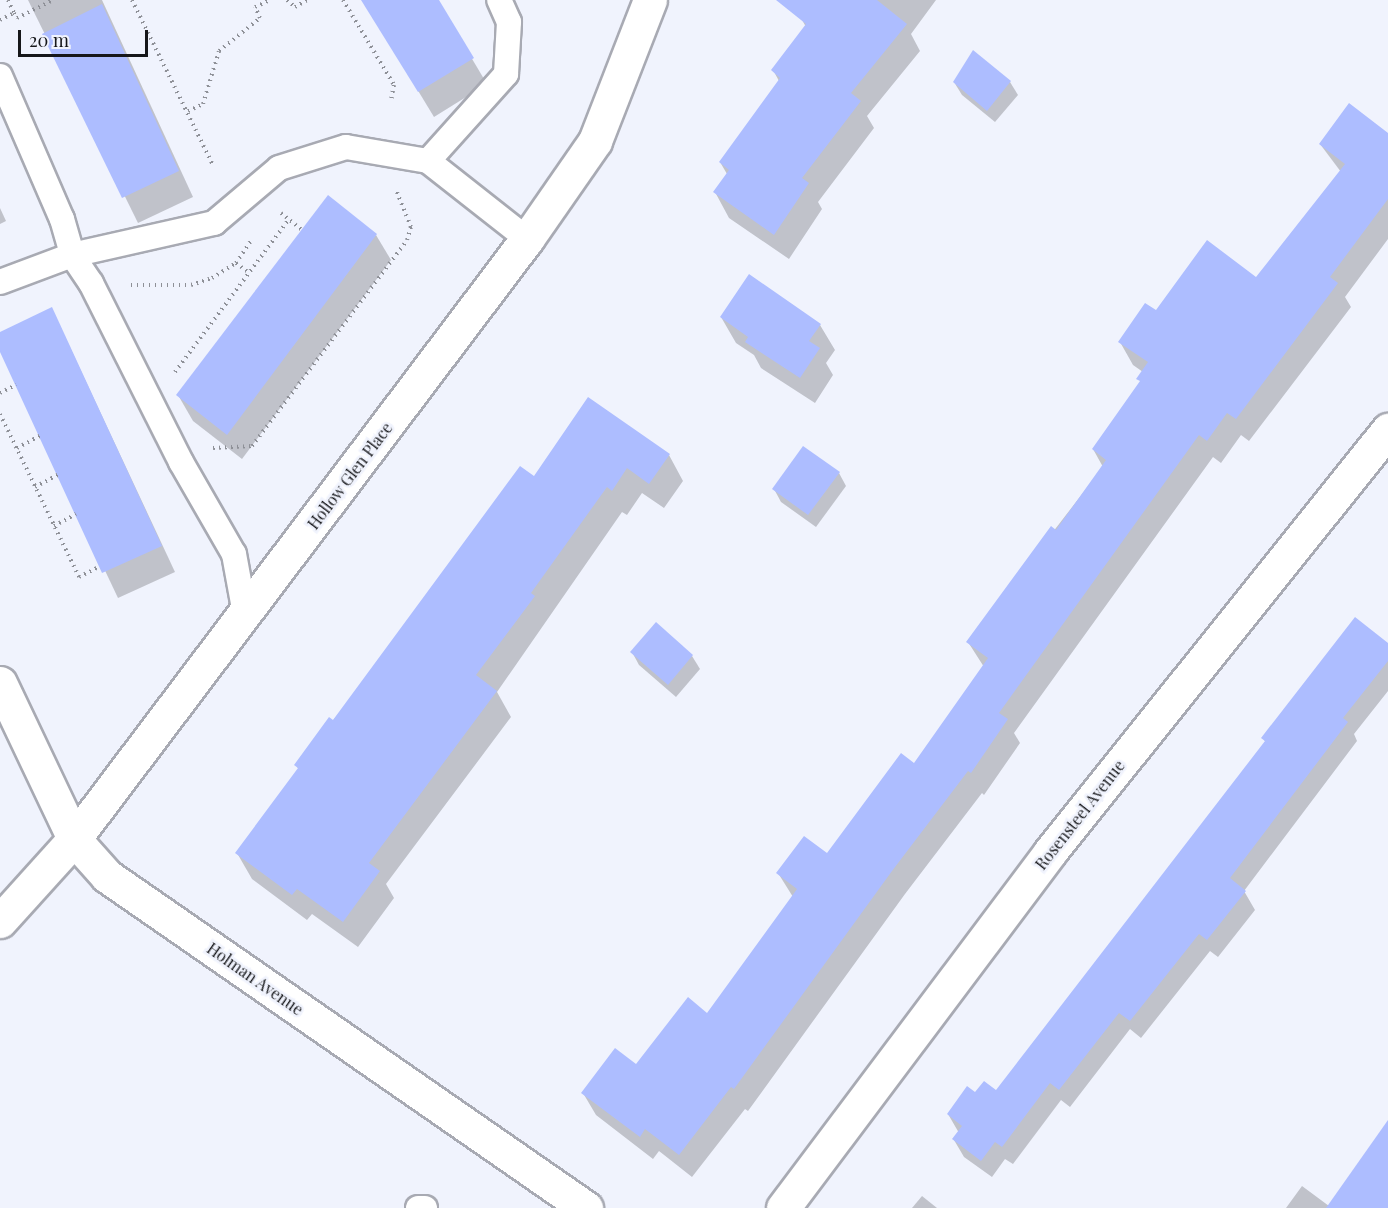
<!DOCTYPE html>
<html>
<head>
<meta charset="utf-8">
<style>
  body { margin:0 }
  #map { position:relative; width:1388px; height:1208px; overflow:hidden; background:#f0f3fd; font-family:"Playfair Display",serif }
  div>[style] { position:absolute }
  .shadow>* { inset:0; background:#0003 }
  .building>* { inset:0; background:#adbdff }
  .path>* { height:4px; margin-top:-2px; transform-origin:0; background:repeating-linear-gradient(90deg,#8e9097 0 1.5px,transparent 0 6px) }
  .roads { filter:drop-shadow(2px 0 #a8aab3) drop-shadow(-2px 0 #a8aab3) drop-shadow(0 2px #a8aab3) drop-shadow(0 -2px #a8aab3) }
  .service>* { height:24px; margin:-12px; padding:0 12px; transform-origin:12px; border-radius:12px; background:#fff }
  .minor>* { height:33px; margin:-16.5px; padding:0 16.5px; transform-origin:16.5px; border-radius:16.5px; background:#fff }
  span { translate:-50% -50%; white-space:nowrap; text-align:center; line-height:1.15; -webkit-text-stroke:5px #f0f3fd; paint-order:stroke }
  .street-label { font-size:16px; color:#16171a }
  .scale { position:absolute; left:18px; top:30px; width:130px; height:27px; box-sizing:border-box; border:3px solid #16171a; border-top:0; padding-left:8px; font-size:18px; line-height:21px; white-space:nowrap; color:#16171a; -webkit-text-stroke:4px #f0f3fd; paint-order:stroke }
</style>
</head>
<body>
<div id="map">
  <div class="shadow">
    <i style="clip-path:polygon(28px 0,102px 0,193px 197px,138px 223px)"></i>
    <i style="clip-path:polygon(363px 0,437px 0,487px 84px,434px 117px)"></i>
    <i style="clip-path:polygon(816px 0,936px 0,911px 34px,920px 51px,867px 116px,874px 128px,818px 202px,822px 209px,789px 259px,729px 218px,715px 192px,727px 174px,720px 162px,779px 81px,773px 70px,806px 27px,801px 18px)"></i>
    <i style="clip-path:polygon(973px 52px,1010px 82px,1018px 95px,995px 122px,962px 95px,954px 82px)"></i>
    <i style="clip-path:polygon(1388px 134px,1388px 239px,1345px 297px,1351px 307px,1249px 441px,1241px 435px,1221px 463px,1213px 457px,1014px 733px,1020px 743px,984px 795px,982px 793px,905px 894px,748px 1111px,745px 1109px,692px 1177px,659px 1151px,653px 1159px,596px 1115px,583px 1093px,636px 1066px,708px 1016px,793px 897px,778px 873px,827px 855px,914px 765px,984px 667px,968px 642px,1103px 467px,1093px 449px,1140px 383px,1143px 372px,1133px 365px,1120px 342px,1156px 312px,1257px 279px,1341px 172px,1320px 144px)"></i>
    <i style="clip-path:polygon(0 208px,6px 221px,0 224px)"></i>
    <i style="clip-path:polygon(376px 235px,391px 260px,242px 459px,193px 421px,178px 395px)"></i>
    <i style="clip-path:polygon(52px 309px,175px 572px,118px 598px,0 349px,0 333px)"></i>
    <i style="clip-path:polygon(721px 317px,820px 325px,835px 350px,826px 363px,833px 375px,815px 403px,761px 368px,754px 355px,736px 343px)"></i>
    <i style="clip-path:polygon(669px 455px,683px 481px,664px 508px,642px 493px,627px 515px,622px 512px,497px 692px,511px 717px,386px 884px,394px 898px,358px 947px,312px 914px,307px 920px,252px 879px,237px 853px,299px 770px,296px 765px,534px 478px)"></i>
    <i style="clip-path:polygon(839px 473px,846px 486px,816px 527px,781px 502px,774px 489px)"></i>
    <i style="clip-path:polygon(656px 624px,692px 656px,700px 669px,676px 697px,639px 665px,632px 652px)"></i>
    <i style="clip-path:polygon(1388px 645px,1388px 691px,1354px 734px,1357px 741px,1244px 891px,1255px 910px,1218px 957px,1210px 951px,1141px 1038px,1130px 1029px,1070px 1107px,1061px 1100px,1013px 1164px,1005px 1159px,992px 1177px,964px 1157px,954px 1140px,959px 1133px,948px 1114px,975px 1094px,997px 1092px,1266px 743px,1263px 738px)"></i>
    <i style="clip-path:polygon(1388px 1124px,1388px 1208px,1286px 1208px,1302px 1186px,1329px 1206px)"></i>
    <i style="clip-path:polygon(922px 1196px,937px 1208px,912px 1208px)"></i>
  </div>
  <div class="building">
    <i style="clip-path:polygon(361px 0,439px 0,474px 58px,418px 92px)"></i>
    <i style="clip-path:polygon(776px 0,877px 0,907px 24px,851px 93px,861px 101px,802px 178px,809px 183px,774px 235px,713px 192px,729px 170px,719px 162px,780px 78px,771px 70px,806px 24px)"></i>
    <i style="clip-path:polygon(102px 4px,179px 171px,122px 198px,42px 34px)"></i>
    <i style="clip-path:polygon(973px 50px,1011px 81px,987px 111px,953px 82px)"></i>
    <i style="clip-path:polygon(1349px 103px,1388px 133px,1388px 199px,1330px 277px,1338px 283px,1236px 419px,1227px 413px,1207px 441px,1199px 435px,999px 713px,1008px 719px,971px 773px,968px 771px,892px 871px,734px 1089px,731px 1087px,679px 1155px,645px 1129px,640px 1137px,581px 1093px,615px 1048px,636px 1064px,688px 997px,707px 1013px,797px 889px,776px 873px,804px 836px,827px 853px,901px 753px,914px 763px,988px 658px,966px 642px,1051px 526px,1056px 530px,1106px 460px,1092px 449px,1140px 381px,1136px 379px,1148px 362px,1118px 342px,1145px 303px,1156px 310px,1207px 240px,1256px 277px,1345px 164px,1319px 144px)"></i>
    <i style="clip-path:polygon(328px 195px,377px 234px,227px 435px,176px 395px)"></i>
    <i style="clip-path:polygon(749px 274px,821px 324px,809px 341px,820px 348px,800px 378px,745px 342px,748px 337px,720px 317px)"></i>
    <i style="clip-path:polygon(52px 307px,162px 546px,102px 573px,0 352px,0 332px)"></i>
    <i style="clip-path:polygon(588px 397px,670px 454px,649px 484px,627px 468px,612px 491px,607px 487px,531px 593px,535px 596px,476px 675px,497px 691px,369px 863px,380px 871px,343px 922px,297px 889px,292px 895px,235px 853px,298px 768px,294px 765px,329px 717px,333px 720px,520px 466px,534px 476px)"></i>
    <i style="clip-path:polygon(803px 446px,840px 472px,808px 515px,772px 489px)"></i>
    <i style="clip-path:polygon(1355px 617px,1388px 643px,1388px 661px,1343px 718px,1348px 722px,1230px 878px,1246px 891px,1207px 940px,1199px 934px,1130px 1021px,1119px 1013px,1059px 1090px,1050px 1083px,1002px 1147px,995px 1142px,981px 1161px,952px 1139px,962px 1126px,947px 1114px,967px 1086px,975px 1092px,984px 1081px,996px 1090px,1265px 741px,1261px 738px)"></i>
    <i style="clip-path:polygon(656px 622px,693px 655px,668px 685px,630px 652px)"></i>
    <i style="clip-path:polygon(1388px 1120px,1388px 1208px,1326px 1208px)"></i>
  </div>
  <div class="path">
    <i style="left:8px;top:0;width:14px;rotate:65deg"></i>
    <i style="left:132px;top:0;width:184px;rotate:63.9deg"></i>
    <i style="left:287px;top:0;width:11px;rotate:41deg"></i>
    <i style="left:295px;top:7px;width:14px;rotate:-30deg"></i>
    <i style="left:343px;top:0;width:99px;rotate:59deg"></i>
    <i style="left:394px;top:85px;width:15px;rotate:101deg"></i>
    <i style="left:0;top:20px;width:16px;rotate:-27deg"></i>
    <i style="left:14px;top:13px;width:6px;rotate:59deg"></i>
    <i style="left:17px;top:18px;width:40px;rotate:-26.6deg"></i>
    <i style="left:188px;top:111px;width:17px;rotate:-25deg"></i>
    <i style="left:203px;top:104px;width:55px;rotate:-73.2deg"></i>
    <i style="left:219px;top:51px;width:53px;rotate:-38.8deg"></i>
    <i style="left:260px;top:18px;width:12px;rotate:-114deg"></i>
    <i style="left:255px;top:7px;width:17px;rotate:-25deg"></i>
    <i style="left:281px;top:213px;width:27px;rotate:39deg"></i>
    <i style="left:236px;top:263px;width:15px;rotate:37deg"></i>
    <i style="left:131px;top:285px;width:60px"></i>
    <i style="left:191px;top:285px;width:22px;rotate:-18deg"></i>
    <i style="left:212px;top:278px;width:28px;rotate:-32deg"></i>
    <i style="left:236px;top:263px;width:29px;rotate:-56deg"></i>
    <i style="left:175px;top:372px;width:191px;rotate:-53.3deg"></i>
    <i style="left:0;top:393px;width:18px;rotate:-27deg"></i>
    <i style="left:0;top:414px;width:181px;rotate:64.1deg"></i>
    <i style="left:79px;top:577px;width:22px;rotate:-27deg"></i>
    <i style="left:17px;top:448px;width:26px;rotate:-28deg"></i>
    <i style="left:213px;top:448px;width:39px;rotate:-3deg"></i>
    <i style="left:252px;top:446px;width:258px;rotate:-53deg"></i>
    <i style="left:407px;top:240px;width:14px;rotate:-73deg"></i>
    <i style="left:411px;top:227px;width:38px;rotate:-112deg"></i>
    <i style="left:35px;top:487px;width:26px;rotate:-28deg"></i>
    <i style="left:54px;top:526px;width:25px;rotate:-29deg"></i>
  </div>
  <div class="roads">
    <div class="service">
      <i style="left:0;top:76px;width:156px;rotate:66.6deg"></i>
      <i style="left:62px;top:219px;width:37px;rotate:74deg"></i>
      <i style="left:72px;top:255px;width:34px;rotate:56deg"></i>
      <i style="left:91px;top:283px;width:200px;rotate:63.3deg"></i>
      <i style="left:181px;top:462px;width:106px;rotate:60.1deg"></i>
      <i style="left:234px;top:554px;width:61px;rotate:79.6deg"></i>
      <i style="left:428px;top:161px;width:117px;rotate:-48.1deg"></i>
      <i style="left:506px;top:74px;width:52px;rotate:-86.7deg"></i>
      <i style="left:509px;top:22px;width:24px;rotate:-114deg"></i>
      <i style="left:0;top:282px;width:77px;rotate:-20.6deg"></i>
      <i style="left:72px;top:255px;width:146px;rotate:-12.7deg"></i>
      <i style="left:214px;top:223px;width:85px;rotate:-40.2deg"></i>
      <i style="left:279px;top:168px;width:70px;rotate:-17.4deg"></i>
      <i style="left:346px;top:147px;width:83px;rotate:9.7deg"></i>
      <i style="left:428px;top:161px;width:126px;rotate:38.2deg"></i>
      <i style="left:418px;top:1208px;width:7px"></i>
    </div>
    <div class="minor">
      <i style="left:0;top:683px;width:173px;rotate:64.6deg"></i>
      <i style="left:74px;top:839px;width:50px;rotate:48.3deg"></i>
      <i style="left:107px;top:876px;width:583px;rotate:34.73deg"></i>
      <i style="left:0;top:921px;width:110px;rotate:-47.9deg"></i>
      <i style="left:74px;top:839px;width:752px;rotate:-52.95deg"></i>
      <i style="left:527px;top:239px;width:119px;rotate:-55.2deg"></i>
      <i style="left:595px;top:141px;width:151px;rotate:-68.7deg"></i>
      <i style="left:783px;top:1208px;width:445px;rotate:-53.1deg"></i>
      <i style="left:1050px;top:852px;width:541px;rotate:-51.31deg"></i>
    </div>
  </div>
  <div class="street-label">
    <span style="left:350px;top:476px;rotate:-53deg">Hollow Glen Place</span>
    <span style="left:1080px;top:815px;rotate:-52deg">Rosensteel Avenue</span>
    <span style="left:255px;top:979px;rotate:35deg">Holman Avenue</span>
  </div>
  <div class="scale">20 m</div>
</div>
</body>
</html>
